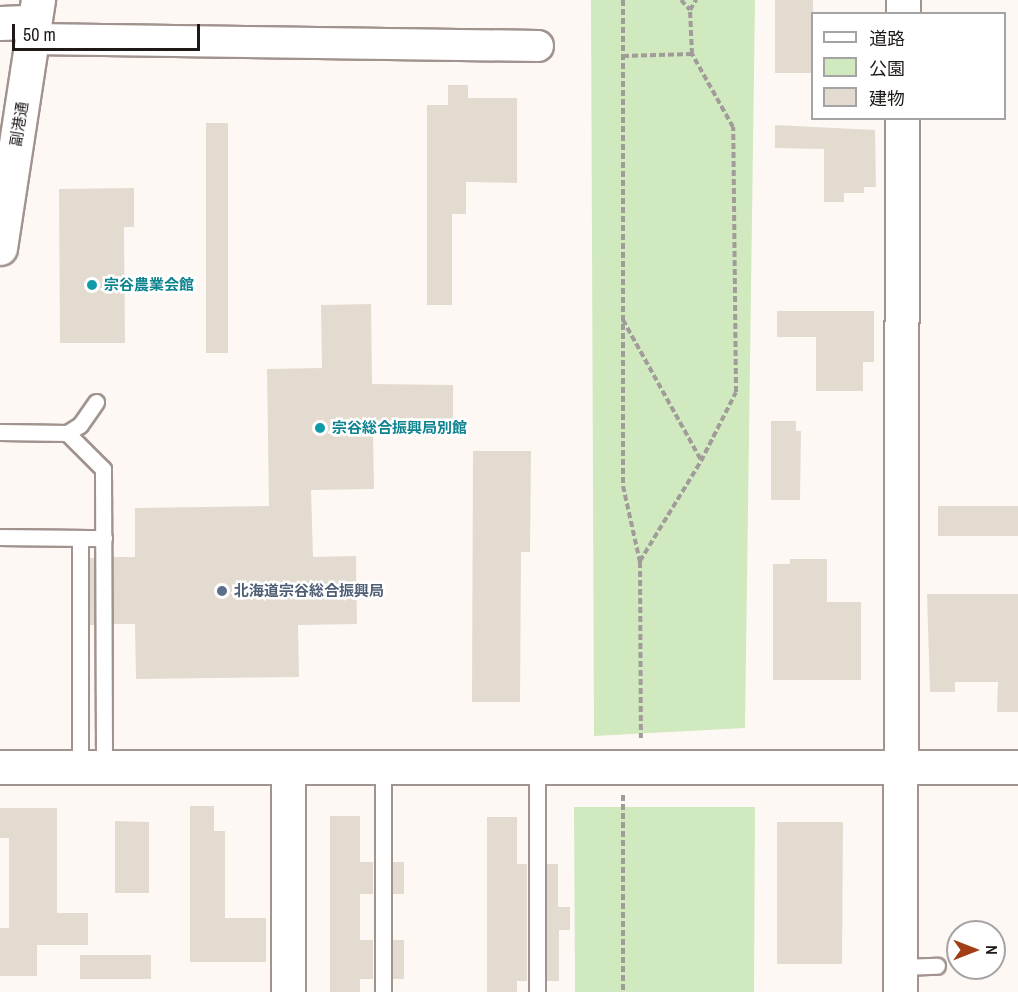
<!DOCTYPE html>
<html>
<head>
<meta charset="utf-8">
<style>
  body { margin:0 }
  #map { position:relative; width:1018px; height:992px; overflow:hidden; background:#fef8f5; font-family:"Archivo Narrow","Noto Sans JP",sans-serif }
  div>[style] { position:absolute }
  .green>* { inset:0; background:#d1e9bf }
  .building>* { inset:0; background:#e3dbcf }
  .path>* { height:4px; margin-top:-2px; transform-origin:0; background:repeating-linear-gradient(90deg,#a19b99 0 6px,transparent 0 9px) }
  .roads { filter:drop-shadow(2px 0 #a1938e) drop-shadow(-2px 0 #a1938e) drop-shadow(0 2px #a1938e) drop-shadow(0 -2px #a1938e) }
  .service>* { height:15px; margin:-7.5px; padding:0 7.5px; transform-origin:7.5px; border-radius:7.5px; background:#fff }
  .minor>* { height:30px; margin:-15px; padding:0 15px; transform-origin:15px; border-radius:15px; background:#fff }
  .tertiary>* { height:33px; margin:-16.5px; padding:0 16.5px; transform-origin:16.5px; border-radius:16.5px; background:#fff }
  .dots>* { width:16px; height:16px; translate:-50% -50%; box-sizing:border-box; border:3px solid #fff; border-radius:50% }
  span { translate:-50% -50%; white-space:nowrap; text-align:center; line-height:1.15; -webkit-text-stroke:5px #fff; paint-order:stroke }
  .street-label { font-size:15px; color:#1f1a18 }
  .culture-label { font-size:15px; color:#0d838f; font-weight:700 }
  .left { translate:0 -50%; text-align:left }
  .service-label { font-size:15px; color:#4e5e75; font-weight:700 }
  .legend { position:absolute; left:811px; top:12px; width:195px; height:108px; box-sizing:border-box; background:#fff; border:2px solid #a5a3a3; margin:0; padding:8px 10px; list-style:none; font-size:18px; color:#1f1a18 }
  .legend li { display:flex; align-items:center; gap:12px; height:30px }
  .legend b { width:30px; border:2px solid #a5a3a3 }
  .north { position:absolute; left:946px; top:920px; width:60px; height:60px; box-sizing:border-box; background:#fff; border:2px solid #a5a3a3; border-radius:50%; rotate:90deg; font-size:16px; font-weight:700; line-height:24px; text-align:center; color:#1f1a18 }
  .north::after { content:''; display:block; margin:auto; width:21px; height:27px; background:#a33d16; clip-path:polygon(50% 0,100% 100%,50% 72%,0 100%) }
  .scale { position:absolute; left:12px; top:24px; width:188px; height:27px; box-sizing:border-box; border:3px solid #1f1a18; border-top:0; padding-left:8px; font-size:18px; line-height:21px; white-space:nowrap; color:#1f1a18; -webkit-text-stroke:4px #fff; paint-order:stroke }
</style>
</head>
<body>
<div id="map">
  <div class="green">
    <i style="clip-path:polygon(591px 0,755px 0,745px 728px,594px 736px)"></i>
    <i style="clip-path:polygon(574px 807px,755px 807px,754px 992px,575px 992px)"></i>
  </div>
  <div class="building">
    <i style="clip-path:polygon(775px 0,813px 0,813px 73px,775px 73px)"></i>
    <i style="clip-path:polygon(448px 85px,468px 85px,468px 98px,517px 98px,517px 183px,466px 182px,466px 214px,452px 214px,452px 305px,427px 305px,427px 105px,448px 105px)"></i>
    <i style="clip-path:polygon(206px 123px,228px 123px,228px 353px,206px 353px)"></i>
    <i style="clip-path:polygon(775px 125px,875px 130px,876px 187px,864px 187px,864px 193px,844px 193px,844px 202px,824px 202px,824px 149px,775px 148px)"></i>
    <i style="clip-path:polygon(134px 188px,134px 227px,124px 227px,125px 343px,60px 343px,59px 189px)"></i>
    <i style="clip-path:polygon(371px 304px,372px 384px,453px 385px,453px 435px,373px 435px,374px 489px,311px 490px,313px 557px,356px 556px,357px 624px,298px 625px,299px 677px,136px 679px,135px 624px,113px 624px,113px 557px,135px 557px,135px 508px,269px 506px,267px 369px,322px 368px,321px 305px)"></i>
    <i style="clip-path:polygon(777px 311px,874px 311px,874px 362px,863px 362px,863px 391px,816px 391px,816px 337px,777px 337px)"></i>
    <i style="clip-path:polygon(771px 421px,796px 421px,796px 431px,801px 431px,800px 500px,771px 500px)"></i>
    <i style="clip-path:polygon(473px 451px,531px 451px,530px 552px,521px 552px,520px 702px,472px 702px)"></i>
    <i style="clip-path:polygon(938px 506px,1018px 506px,1018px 536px,938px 536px)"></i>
    <i style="clip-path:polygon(90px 558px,94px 558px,94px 625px,90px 625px)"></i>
    <i style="clip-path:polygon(790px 559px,827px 559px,827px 602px,861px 602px,861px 680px,773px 680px,773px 564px,790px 564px)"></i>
    <i style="clip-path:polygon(927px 594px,1018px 594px,1018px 712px,997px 712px,998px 682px,955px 682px,955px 692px,930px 692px)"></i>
    <i style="clip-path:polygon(190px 806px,214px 806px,214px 831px,225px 831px,225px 918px,266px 918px,266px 962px,190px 962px)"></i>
    <i style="clip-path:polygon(0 808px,57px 808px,57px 913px,88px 913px,88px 945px,37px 945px,37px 976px,0 976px,0 928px,9px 928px,9px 838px,0 838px)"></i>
    <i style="clip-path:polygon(330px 816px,360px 816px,360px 862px,373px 862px,373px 894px,360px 894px,360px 940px,373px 940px,373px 979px,360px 979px,360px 992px,330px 992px)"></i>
    <i style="clip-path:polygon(487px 817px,517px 817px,517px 864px,527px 864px,527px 981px,517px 981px,517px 992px,487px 992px)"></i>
    <i style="clip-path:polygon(115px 821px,149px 822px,149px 893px,115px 893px)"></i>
    <i style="clip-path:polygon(777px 822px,843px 822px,842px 964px,777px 964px)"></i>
    <i style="clip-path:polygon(393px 862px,404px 862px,404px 894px,393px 894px)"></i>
    <i style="clip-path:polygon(547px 864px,558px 864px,558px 907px,570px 907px,570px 930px,559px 930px,559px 981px,547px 981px)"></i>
    <i style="clip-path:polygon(393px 940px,404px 940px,404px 979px,393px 979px)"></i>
    <i style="clip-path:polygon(80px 955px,151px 955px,151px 979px,80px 979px)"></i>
  </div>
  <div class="path">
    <i style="left:623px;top:0;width:486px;rotate:90deg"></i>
    <i style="left:623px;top:486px;width:78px;rotate:77.4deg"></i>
    <i style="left:640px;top:562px;width:176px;rotate:89.7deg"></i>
    <i style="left:681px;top:0;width:13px;rotate:48deg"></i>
    <i style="left:623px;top:56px;width:69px;rotate:-1.7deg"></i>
    <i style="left:623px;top:320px;width:160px;rotate:60.9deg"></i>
    <i style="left:640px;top:561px;width:117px;rotate:-58.6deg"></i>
    <i style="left:701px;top:461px;width:77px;rotate:-63.1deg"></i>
    <i style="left:736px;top:392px;width:265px;rotate:-90.6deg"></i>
    <i style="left:733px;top:127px;width:84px;rotate:-119.3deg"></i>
    <i style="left:692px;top:54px;width:44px;rotate:-92.6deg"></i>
    <i style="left:690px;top:10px;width:12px;rotate:-59deg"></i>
    <i style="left:623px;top:795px;width:197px;rotate:90deg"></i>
  </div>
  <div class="roads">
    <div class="service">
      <i style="left:0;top:432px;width:67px;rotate:0.9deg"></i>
      <i style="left:67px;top:433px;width:15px;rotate:-32deg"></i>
      <i style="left:80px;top:425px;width:28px;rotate:-55deg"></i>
      <i style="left:67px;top:433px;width:51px;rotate:45deg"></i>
      <i style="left:103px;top:469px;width:298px;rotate:89.8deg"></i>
      <i style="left:0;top:537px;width:104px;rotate:0.6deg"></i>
      <i style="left:80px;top:538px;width:229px;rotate:90deg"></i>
      <i style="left:383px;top:767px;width:225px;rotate:90deg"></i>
      <i style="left:537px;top:767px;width:225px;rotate:90deg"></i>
      <i style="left:900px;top:967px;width:37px;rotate:-2deg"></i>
    </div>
    <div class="minor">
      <i style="left:32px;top:39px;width:506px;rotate:0.79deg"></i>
    </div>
    <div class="tertiary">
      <i style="left:903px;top:14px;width:14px;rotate:-90deg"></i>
      <i style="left:0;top:23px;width:34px;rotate:-2deg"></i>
      <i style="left:0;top:248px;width:251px;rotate:-81.3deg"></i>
      <i style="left:0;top:767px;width:1018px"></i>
      <i style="left:288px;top:992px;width:225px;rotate:-90deg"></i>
      <i style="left:900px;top:992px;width:874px;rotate:-89.87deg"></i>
    </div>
  </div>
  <div class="dots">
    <i style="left:92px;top:285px;background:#0f9aa8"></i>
    <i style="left:320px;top:428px;background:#0f9aa8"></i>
    <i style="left:222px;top:591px;background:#5c6f8a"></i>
  </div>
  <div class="street-label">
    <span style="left:19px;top:124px;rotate:-81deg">副港通</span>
  </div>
  <div class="culture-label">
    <span class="left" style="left:104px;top:285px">宗谷農業会館</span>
    <span class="left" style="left:332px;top:428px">宗谷総合振興局別館</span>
  </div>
  <div class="service-label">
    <span class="left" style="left:234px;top:591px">北海道宗谷総合振興局</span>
  </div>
  <ul class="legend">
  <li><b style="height:8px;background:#fff"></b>道路</li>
  <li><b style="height:16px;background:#d1e9bf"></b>公園</li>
  <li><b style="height:16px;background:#e3dbcf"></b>建物</li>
  </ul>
  <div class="north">N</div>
  <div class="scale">50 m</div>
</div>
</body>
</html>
